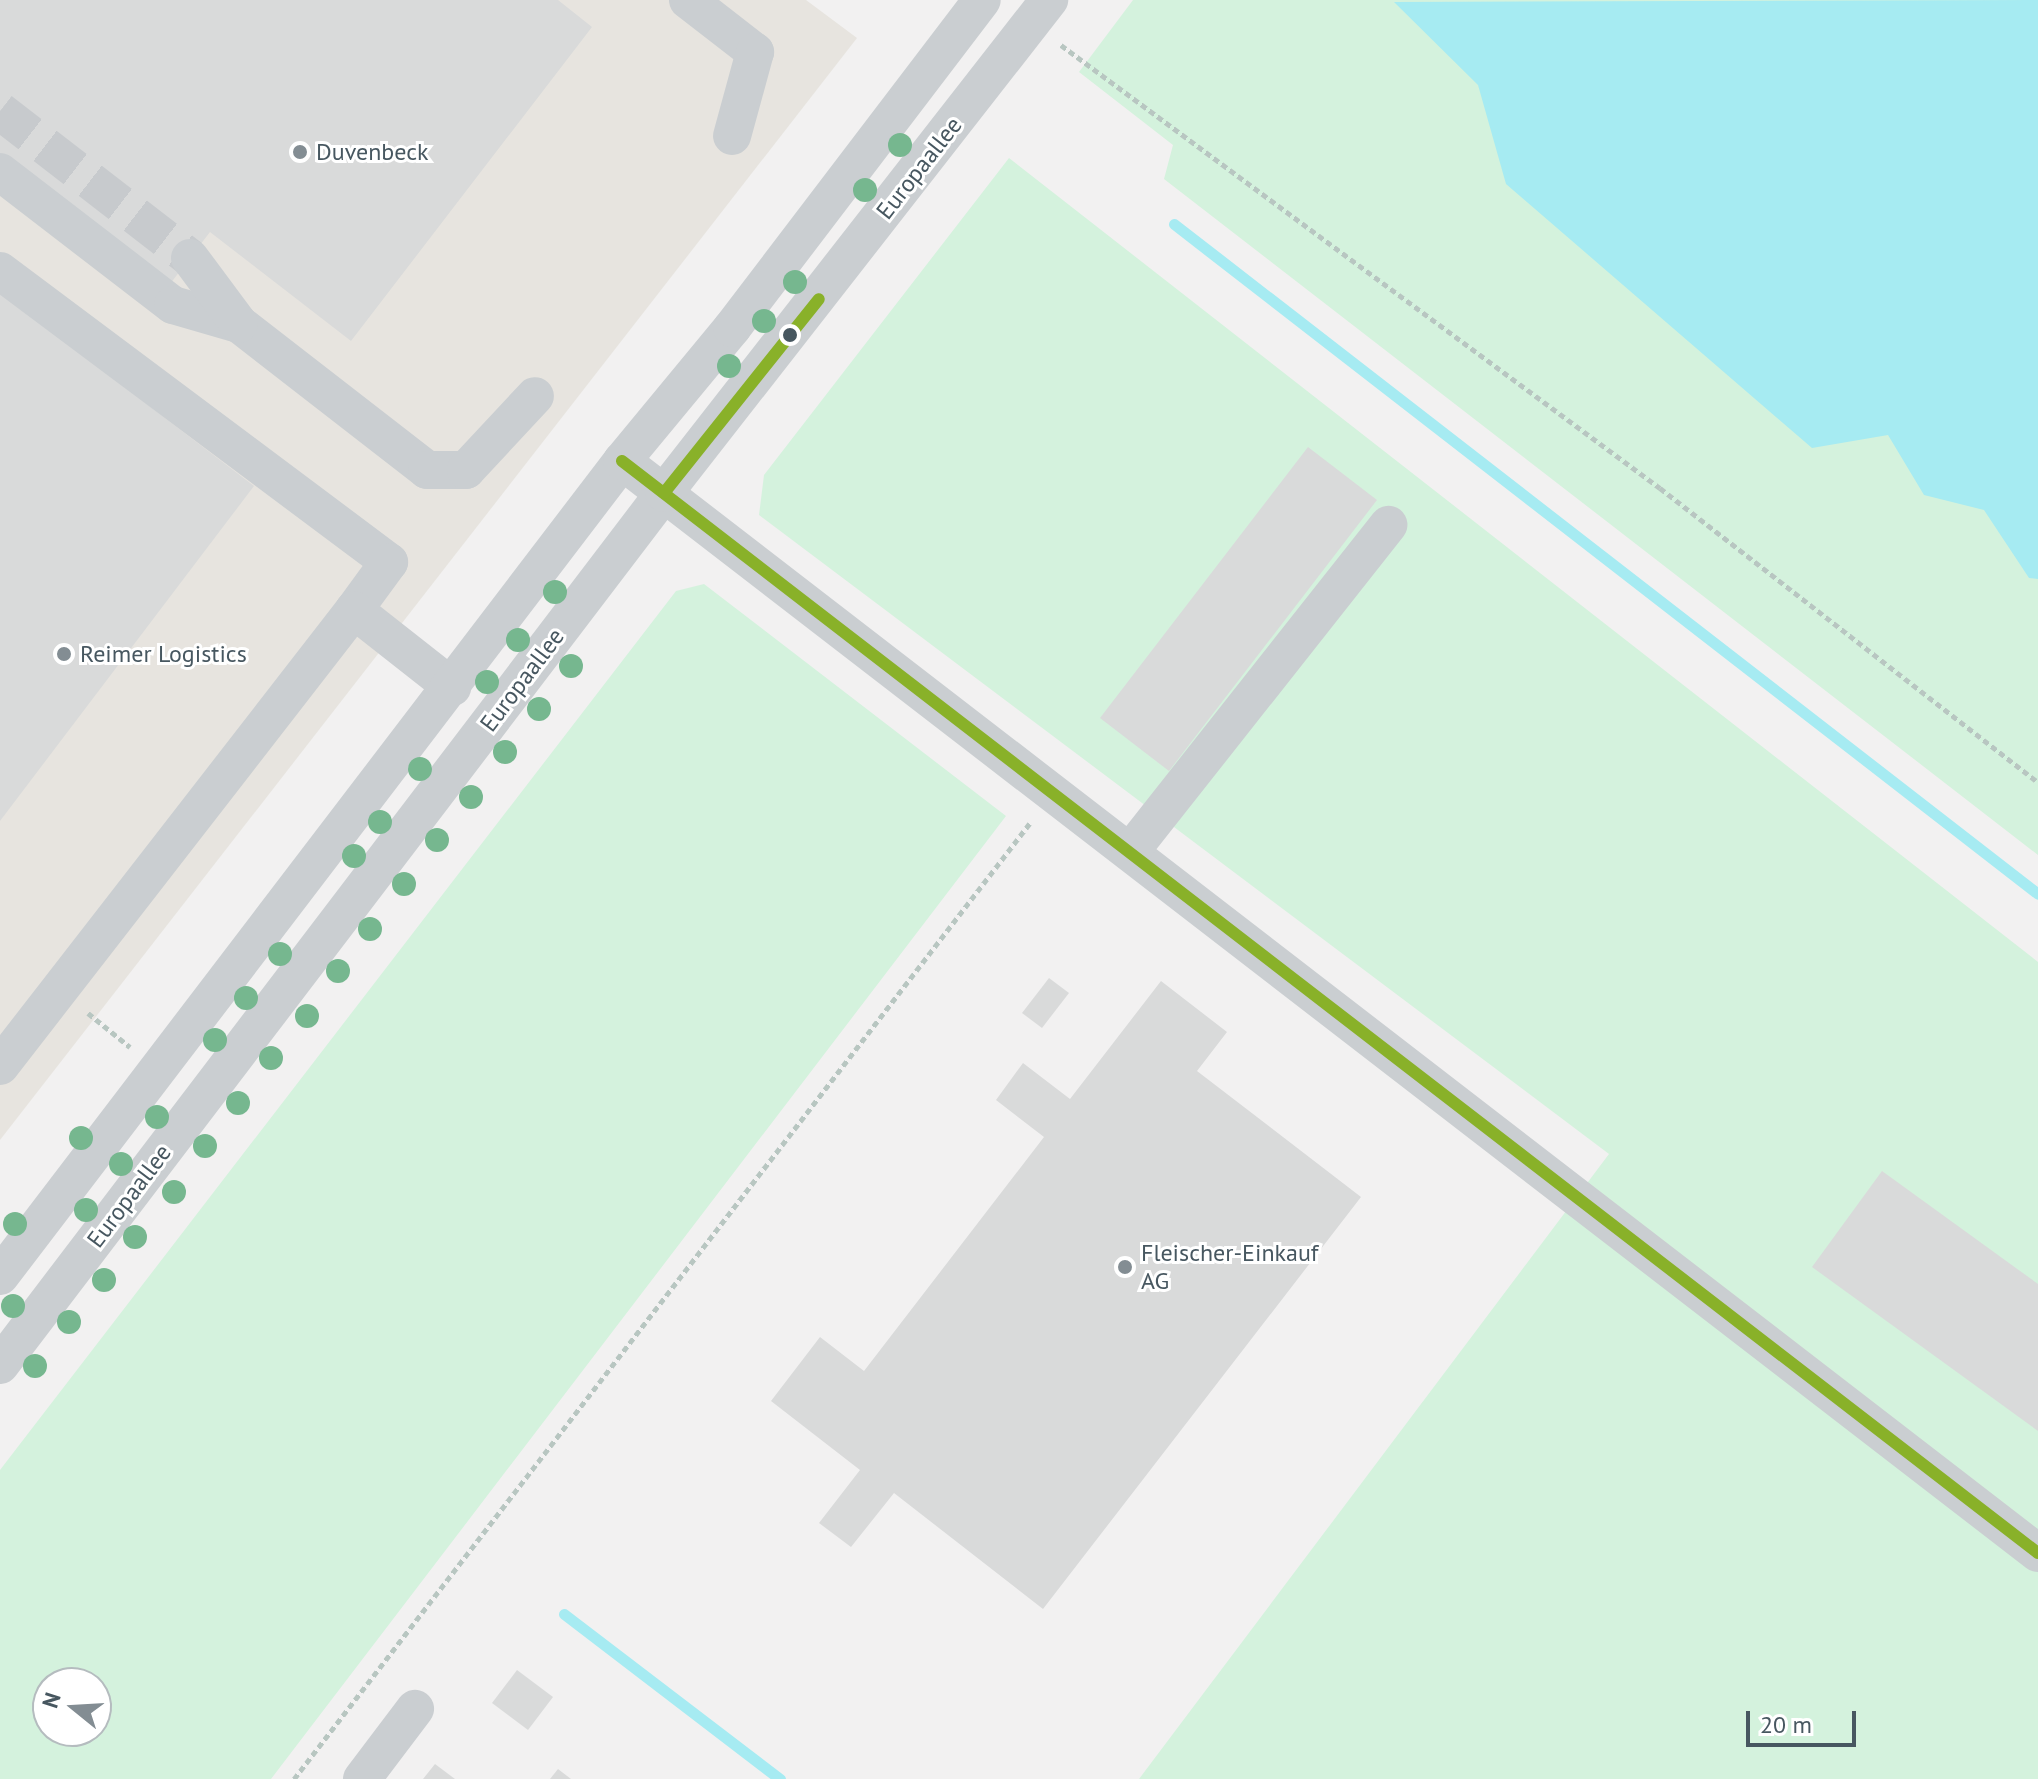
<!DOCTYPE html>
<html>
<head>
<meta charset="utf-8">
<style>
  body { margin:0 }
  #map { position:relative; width:2038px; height:1779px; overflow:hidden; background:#f2f1f1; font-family:"PT Sans",sans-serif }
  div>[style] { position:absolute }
  .commercial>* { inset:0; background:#e7e4df }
  .green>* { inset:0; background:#d4f2dd }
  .water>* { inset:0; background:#a6ebf2 }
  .stream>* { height:11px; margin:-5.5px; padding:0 5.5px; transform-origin:5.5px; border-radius:5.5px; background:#a6ebf2 }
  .building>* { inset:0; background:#d9dada }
  .minor-tunnel>* { height:38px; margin-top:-19px; transform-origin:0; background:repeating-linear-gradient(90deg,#c7cacd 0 38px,transparent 0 57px) }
  .path>* { height:5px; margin-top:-2.5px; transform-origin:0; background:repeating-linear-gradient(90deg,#b8c6c1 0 6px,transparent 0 10px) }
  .minor>* { height:38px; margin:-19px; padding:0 19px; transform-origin:19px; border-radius:19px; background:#caced1 }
  .bus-1>* { height:12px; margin:-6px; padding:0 6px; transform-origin:6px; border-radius:6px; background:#89b129 }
  .trees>* { width:24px; height:24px; margin:-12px; border-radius:50%; background:#76b78f }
  .dots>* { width:22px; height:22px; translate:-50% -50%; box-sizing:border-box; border:4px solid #fff; border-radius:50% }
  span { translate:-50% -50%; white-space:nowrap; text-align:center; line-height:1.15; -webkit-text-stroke:6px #fff; paint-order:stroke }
  .poi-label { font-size:24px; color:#475760 }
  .left { translate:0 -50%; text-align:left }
  .street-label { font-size:24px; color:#475760 }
  .north { position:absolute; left:32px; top:1667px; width:80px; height:80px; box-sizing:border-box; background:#fff; border:2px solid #b5bcbf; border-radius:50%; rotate:288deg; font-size:22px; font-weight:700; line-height:32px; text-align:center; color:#475760 }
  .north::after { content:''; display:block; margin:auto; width:28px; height:36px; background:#838d93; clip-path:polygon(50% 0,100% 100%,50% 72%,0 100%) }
  .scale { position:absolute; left:1746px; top:1711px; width:110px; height:36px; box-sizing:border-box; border:4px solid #475760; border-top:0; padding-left:10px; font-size:24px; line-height:28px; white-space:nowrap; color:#475760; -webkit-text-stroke:6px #fff; paint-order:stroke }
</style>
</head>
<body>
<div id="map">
  <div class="commercial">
    <i style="clip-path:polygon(0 0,806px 0,857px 38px,0 1140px)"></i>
  </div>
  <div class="green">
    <i style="clip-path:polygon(1133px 0,2038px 0,2038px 855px,1164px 179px,1173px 145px,1079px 72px)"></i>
    <i style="clip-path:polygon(1009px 158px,2038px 962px,2038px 1779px,1139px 1779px,1609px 1154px,759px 515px,764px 475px)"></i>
    <i style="clip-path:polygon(evenodd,704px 584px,1006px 816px,271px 1779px,0 1779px,0 1470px,676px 591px,704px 584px,48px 1683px,96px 1683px,96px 1731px,48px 1731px,48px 1683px)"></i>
  </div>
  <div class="water">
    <i style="clip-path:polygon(2038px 0,2038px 579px,2029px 578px,1984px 510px,1924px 495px,1888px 435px,1812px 448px,1506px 184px,1478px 85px,1394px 2px)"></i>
  </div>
  <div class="stream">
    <i style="left:1174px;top:224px;width:1093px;rotate:37.79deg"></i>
    <i style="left:564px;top:1614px;width:272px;rotate:37.4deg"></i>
  </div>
  <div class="building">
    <i style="clip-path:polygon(0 0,558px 0,592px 27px,351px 341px,210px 232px,170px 284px,0 153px)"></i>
    <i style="clip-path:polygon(0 292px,254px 486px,0 821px)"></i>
    <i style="clip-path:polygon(1308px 447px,1377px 500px,1169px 771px,1100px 718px)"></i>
    <i style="clip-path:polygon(1049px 978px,1069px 993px,1042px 1028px,1022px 1013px)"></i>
    <i style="clip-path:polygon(1161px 981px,1227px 1032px,1197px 1071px,1361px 1197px,1043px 1609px,894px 1493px,851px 1547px,819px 1523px,860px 1470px,771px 1401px,820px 1337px,864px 1371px,1044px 1137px,996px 1100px,1023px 1063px,1070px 1099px)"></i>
    <i style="clip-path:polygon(1882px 1171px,2038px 1284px,2038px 1431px,1812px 1267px)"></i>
    <i style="clip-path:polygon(517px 1670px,553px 1697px,528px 1730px,492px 1703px)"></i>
    <i style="clip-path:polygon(435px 1764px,455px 1779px,423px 1779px)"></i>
    <i style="clip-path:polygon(558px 1769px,571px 1779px,550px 1779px)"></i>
  </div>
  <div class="minor-tunnel">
    <i style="left:0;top:111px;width:240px;rotate:37.7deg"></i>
  </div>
  <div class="path">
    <i style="left:1061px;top:45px;width:745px;rotate:36.49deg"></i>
    <i style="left:1660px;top:488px;width:479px;rotate:37.9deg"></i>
    <i style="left:88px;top:1013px;width:54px;rotate:39deg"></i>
    <i style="left:294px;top:1779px;width:1206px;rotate:-52.41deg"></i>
  </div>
  <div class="minor">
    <i style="left:688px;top:0;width:85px;rotate:37.8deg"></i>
    <i style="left:755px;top:52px;width:87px;rotate:105.3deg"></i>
    <i style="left:0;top:172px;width:218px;rotate:37.6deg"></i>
    <i style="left:173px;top:305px;width:69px;rotate:16.1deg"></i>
    <i style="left:239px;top:324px;width:238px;rotate:37.8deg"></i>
    <i style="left:427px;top:470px;width:39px"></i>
    <i style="left:466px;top:470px;width:101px;rotate:-47deg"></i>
    <i style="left:190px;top:258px;width:82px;rotate:53.4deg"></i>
    <i style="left:0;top:271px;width:486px;rotate:36.8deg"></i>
    <i style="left:389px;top:562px;width:59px;rotate:126.1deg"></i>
    <i style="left:622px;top:461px;width:1788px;rotate:37.64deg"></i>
    <i style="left:1130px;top:852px;width:417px;rotate:-51.7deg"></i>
    <i style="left:0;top:1066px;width:577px;rotate:-52.18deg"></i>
    <i style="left:354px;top:610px;width:125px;rotate:38.2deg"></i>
    <i style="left:0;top:1276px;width:1025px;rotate:-52.65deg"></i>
    <i style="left:622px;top:461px;width:173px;rotate:-50.4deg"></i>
    <i style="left:732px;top:328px;width:412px;rotate:-52.7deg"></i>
    <i style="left:0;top:1365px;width:1096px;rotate:-52.71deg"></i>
    <i style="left:664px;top:493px;width:626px;rotate:-52.01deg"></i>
    <i style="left:362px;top:1779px;width:88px;rotate:-52.9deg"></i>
  </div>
  <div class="bus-1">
    <i style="left:622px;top:461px;width:1788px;rotate:37.64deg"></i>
    <i style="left:664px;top:493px;width:248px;rotate:-51.4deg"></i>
  </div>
  <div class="trees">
    <i style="left:900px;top:145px"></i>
    <i style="left:865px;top:190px"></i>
    <i style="left:795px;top:282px"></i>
    <i style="left:764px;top:321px"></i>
    <i style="left:729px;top:366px"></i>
    <i style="left:555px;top:592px"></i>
    <i style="left:518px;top:640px"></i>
    <i style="left:571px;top:666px"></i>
    <i style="left:487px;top:682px"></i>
    <i style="left:539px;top:709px"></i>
    <i style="left:505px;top:752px"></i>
    <i style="left:420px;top:769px"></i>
    <i style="left:471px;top:797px"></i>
    <i style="left:380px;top:822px"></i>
    <i style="left:437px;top:840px"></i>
    <i style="left:354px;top:856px"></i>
    <i style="left:404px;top:884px"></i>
    <i style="left:370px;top:929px"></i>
    <i style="left:280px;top:954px"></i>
    <i style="left:338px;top:971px"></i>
    <i style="left:246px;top:998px"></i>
    <i style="left:307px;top:1016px"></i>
    <i style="left:215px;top:1040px"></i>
    <i style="left:271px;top:1058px"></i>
    <i style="left:238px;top:1103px"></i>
    <i style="left:157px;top:1117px"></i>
    <i style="left:81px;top:1138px"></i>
    <i style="left:205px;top:1146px"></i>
    <i style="left:121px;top:1164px"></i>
    <i style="left:174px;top:1192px"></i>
    <i style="left:86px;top:1210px"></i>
    <i style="left:15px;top:1224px"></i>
    <i style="left:135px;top:1237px"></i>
    <i style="left:104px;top:1280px"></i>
    <i style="left:13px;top:1306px"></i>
    <i style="left:69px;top:1322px"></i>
    <i style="left:35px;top:1366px"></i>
  </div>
  <div class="dots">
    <i style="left:300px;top:152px;background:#838d93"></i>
    <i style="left:790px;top:335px;background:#475760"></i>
    <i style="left:64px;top:654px;background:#838d93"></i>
    <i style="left:1125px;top:1267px;background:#838d93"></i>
  </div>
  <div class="poi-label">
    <span class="left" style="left:316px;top:152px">Duvenbeck</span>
    <span class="left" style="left:80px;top:654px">Reimer Logistics</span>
    <span class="left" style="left:1141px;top:1267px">Fleischer-Einkauf<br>AG</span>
  </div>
  <div class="street-label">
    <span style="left:919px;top:168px;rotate:-52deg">Europaallee</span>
    <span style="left:522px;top:680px;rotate:-53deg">Europaallee</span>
    <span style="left:129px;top:1196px;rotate:-53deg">Europaallee</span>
  </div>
  <div class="north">N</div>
  <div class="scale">20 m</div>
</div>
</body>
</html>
